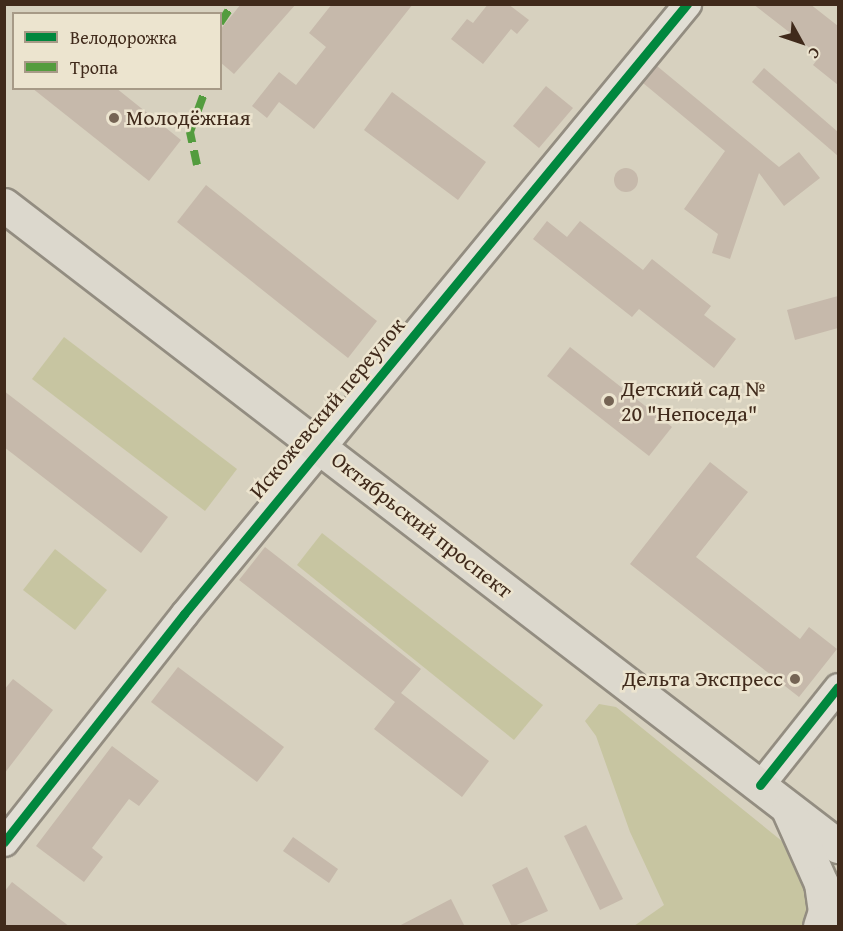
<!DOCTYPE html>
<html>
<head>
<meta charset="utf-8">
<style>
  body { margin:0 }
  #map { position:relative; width:843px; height:931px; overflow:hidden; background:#d7d1bf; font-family:"Gentium Book Plus",serif }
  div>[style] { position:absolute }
  .green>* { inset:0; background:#c7c5a1 }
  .building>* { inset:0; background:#c6b9ab }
  .round { border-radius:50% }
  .roads { filter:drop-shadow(2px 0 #938d81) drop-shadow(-2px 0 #938d81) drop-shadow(0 2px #938d81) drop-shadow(0 -2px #938d81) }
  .minor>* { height:27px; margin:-13.5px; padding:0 13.5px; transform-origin:13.5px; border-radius:13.5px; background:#e1ded4 }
  .major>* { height:33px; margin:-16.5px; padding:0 16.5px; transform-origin:16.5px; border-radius:16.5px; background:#dcd8cd }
  .quiet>* { height:8px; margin-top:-4px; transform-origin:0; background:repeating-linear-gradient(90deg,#539c3e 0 15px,transparent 0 23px) }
  .cycleway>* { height:9px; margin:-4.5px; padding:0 4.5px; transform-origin:4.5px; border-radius:4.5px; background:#00873e }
  .dots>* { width:16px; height:16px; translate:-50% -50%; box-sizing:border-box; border:3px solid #ece4cf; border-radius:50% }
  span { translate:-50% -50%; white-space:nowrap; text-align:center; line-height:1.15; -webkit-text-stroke:5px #ece4cf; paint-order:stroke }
  .poi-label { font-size:22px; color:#402a1b }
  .left { translate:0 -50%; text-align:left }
  .right { translate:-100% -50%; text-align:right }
  .street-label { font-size:22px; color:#402a1b }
  .frame { position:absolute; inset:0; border:6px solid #402a1b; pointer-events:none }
  .legend { position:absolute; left:12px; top:12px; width:210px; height:78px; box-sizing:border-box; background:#ece4cf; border:2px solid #a79a87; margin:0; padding:8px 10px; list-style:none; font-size:18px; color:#402a1b }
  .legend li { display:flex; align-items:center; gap:12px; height:30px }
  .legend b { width:30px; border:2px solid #a79a87 }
  .north { position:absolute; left:771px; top:12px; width:60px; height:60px; -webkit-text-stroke:4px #ece4cf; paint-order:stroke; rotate:130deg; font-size:16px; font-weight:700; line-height:24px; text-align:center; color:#402a1b }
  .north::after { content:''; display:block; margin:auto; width:21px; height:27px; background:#402a1b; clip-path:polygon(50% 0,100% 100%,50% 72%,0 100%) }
</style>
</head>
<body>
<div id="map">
  <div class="green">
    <i style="clip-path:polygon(64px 337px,237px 469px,205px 511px,32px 379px)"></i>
    <i style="clip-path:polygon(322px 533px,543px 705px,514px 740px,297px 565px)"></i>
    <i style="clip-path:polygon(55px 549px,107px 590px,75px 630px,23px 590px)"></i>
    <i style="clip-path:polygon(599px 704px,616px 707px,788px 846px,804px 865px,812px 906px,805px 926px,634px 926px,664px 905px,630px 832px,596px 736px,585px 721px)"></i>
  </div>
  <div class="building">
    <i style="clip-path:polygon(241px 4px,296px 4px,234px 74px,220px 62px,220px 30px)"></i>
    <i style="clip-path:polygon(332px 4px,413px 4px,314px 129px,279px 102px,267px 118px,252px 106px,279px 72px,296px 85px,326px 47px,309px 33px)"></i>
    <i style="clip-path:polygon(488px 4px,508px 4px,529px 20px,517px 34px,511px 29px,483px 64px,451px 39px,467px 19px,473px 23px)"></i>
    <i style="clip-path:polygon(753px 4px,810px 4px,838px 26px,838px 85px,813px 65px,820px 56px)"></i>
    <i style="clip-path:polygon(657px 66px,779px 167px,799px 152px,820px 178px,784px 206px,759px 173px,730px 259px,712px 253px,718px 234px,684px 209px,725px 151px,643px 83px)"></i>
    <i style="clip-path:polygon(764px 68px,838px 132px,838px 156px,752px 82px)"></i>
    <i style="clip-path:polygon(546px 86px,573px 108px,539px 148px,513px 126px)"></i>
    <i style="clip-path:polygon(32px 88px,116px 88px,181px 140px,149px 181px)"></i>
    <i style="clip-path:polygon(392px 92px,486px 162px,458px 200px,364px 130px)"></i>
    <i class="round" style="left:614px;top:168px;width:24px;height:24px"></i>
    <i style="clip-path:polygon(206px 185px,377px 321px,348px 358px,177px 222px)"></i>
    <i style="clip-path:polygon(547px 221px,567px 237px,580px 221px,643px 270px,652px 259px,711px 306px,704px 315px,736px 339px,714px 368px,639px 309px,632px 317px,533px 239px)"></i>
    <i style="clip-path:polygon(838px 296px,838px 328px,795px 340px,787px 310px)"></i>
    <i style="clip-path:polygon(570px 347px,672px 427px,649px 456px,547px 376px)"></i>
    <i style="clip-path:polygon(4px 391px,168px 517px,141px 553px,4px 447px)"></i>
    <i style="clip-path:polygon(710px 462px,748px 492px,696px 557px,800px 639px,809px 627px,837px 649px,799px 697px,630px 564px)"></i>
    <i style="clip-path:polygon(265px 547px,421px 669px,401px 693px,489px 761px,462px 797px,374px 729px,395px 702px,239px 580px)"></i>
    <i style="clip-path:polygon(178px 667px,284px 747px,257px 782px,151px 702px)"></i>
    <i style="clip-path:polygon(13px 679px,53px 710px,4px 774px,4px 690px)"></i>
    <i style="clip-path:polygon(112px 746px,159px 781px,139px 806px,129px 799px,92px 848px,103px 857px,84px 882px,36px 846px)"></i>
    <i style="clip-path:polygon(586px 825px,623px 899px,600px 910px,564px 836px)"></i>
    <i style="clip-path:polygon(293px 837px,338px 869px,329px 883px,283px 851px)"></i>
    <i style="clip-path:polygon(527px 867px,548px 911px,512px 927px,492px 885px)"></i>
    <i style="clip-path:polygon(12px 882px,70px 927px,4px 927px,4px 892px)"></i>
    <i style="clip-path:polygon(451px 899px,465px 927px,397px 927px)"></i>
  </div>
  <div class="roads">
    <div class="minor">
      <i style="left:760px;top:785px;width:125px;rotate:-51.5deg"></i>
      <i style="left:4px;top:842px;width:290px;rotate:-51.7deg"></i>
      <i style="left:184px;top:614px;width:791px;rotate:-50.49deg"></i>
    </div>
    <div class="major">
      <i style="left:4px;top:205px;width:1052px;rotate:37.55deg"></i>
      <i style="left:788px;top:809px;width:81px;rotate:66deg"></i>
      <i style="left:821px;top:883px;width:28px;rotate:82deg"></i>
      <i style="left:825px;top:911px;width:16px;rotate:108deg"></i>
    </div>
  </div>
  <div class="quiet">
    <i style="left:220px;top:23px;width:23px;rotate:-56deg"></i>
    <i style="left:197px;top:165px;width:34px;rotate:-102deg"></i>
    <i style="left:190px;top:132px;width:47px;rotate:-70deg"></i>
  </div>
  <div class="cycleway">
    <i style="left:760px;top:785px;width:125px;rotate:-51.5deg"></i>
    <i style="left:4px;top:842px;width:290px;rotate:-51.7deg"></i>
    <i style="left:184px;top:614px;width:791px;rotate:-50.49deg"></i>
  </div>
  <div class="dots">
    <i style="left:114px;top:118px;background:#756454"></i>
    <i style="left:609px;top:401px;background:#756454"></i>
    <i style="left:795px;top:679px;background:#756454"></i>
  </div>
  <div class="poi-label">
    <span class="left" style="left:126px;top:118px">Молодёжная</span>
    <span class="left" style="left:621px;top:401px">Детский сад №<br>20 "Непоседа"</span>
    <span class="right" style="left:783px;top:679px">Дельта Экспресс</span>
  </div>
  <div class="street-label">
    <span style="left:327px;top:408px;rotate:-50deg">Искожевский переулок</span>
    <span style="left:422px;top:525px;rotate:38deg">Октябрьский проспект</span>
  </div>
  <div class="frame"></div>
  <ul class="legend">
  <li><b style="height:8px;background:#00873e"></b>Велодорожка</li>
  <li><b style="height:8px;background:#539c3e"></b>Тропа</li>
  </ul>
  <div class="north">С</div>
</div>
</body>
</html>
